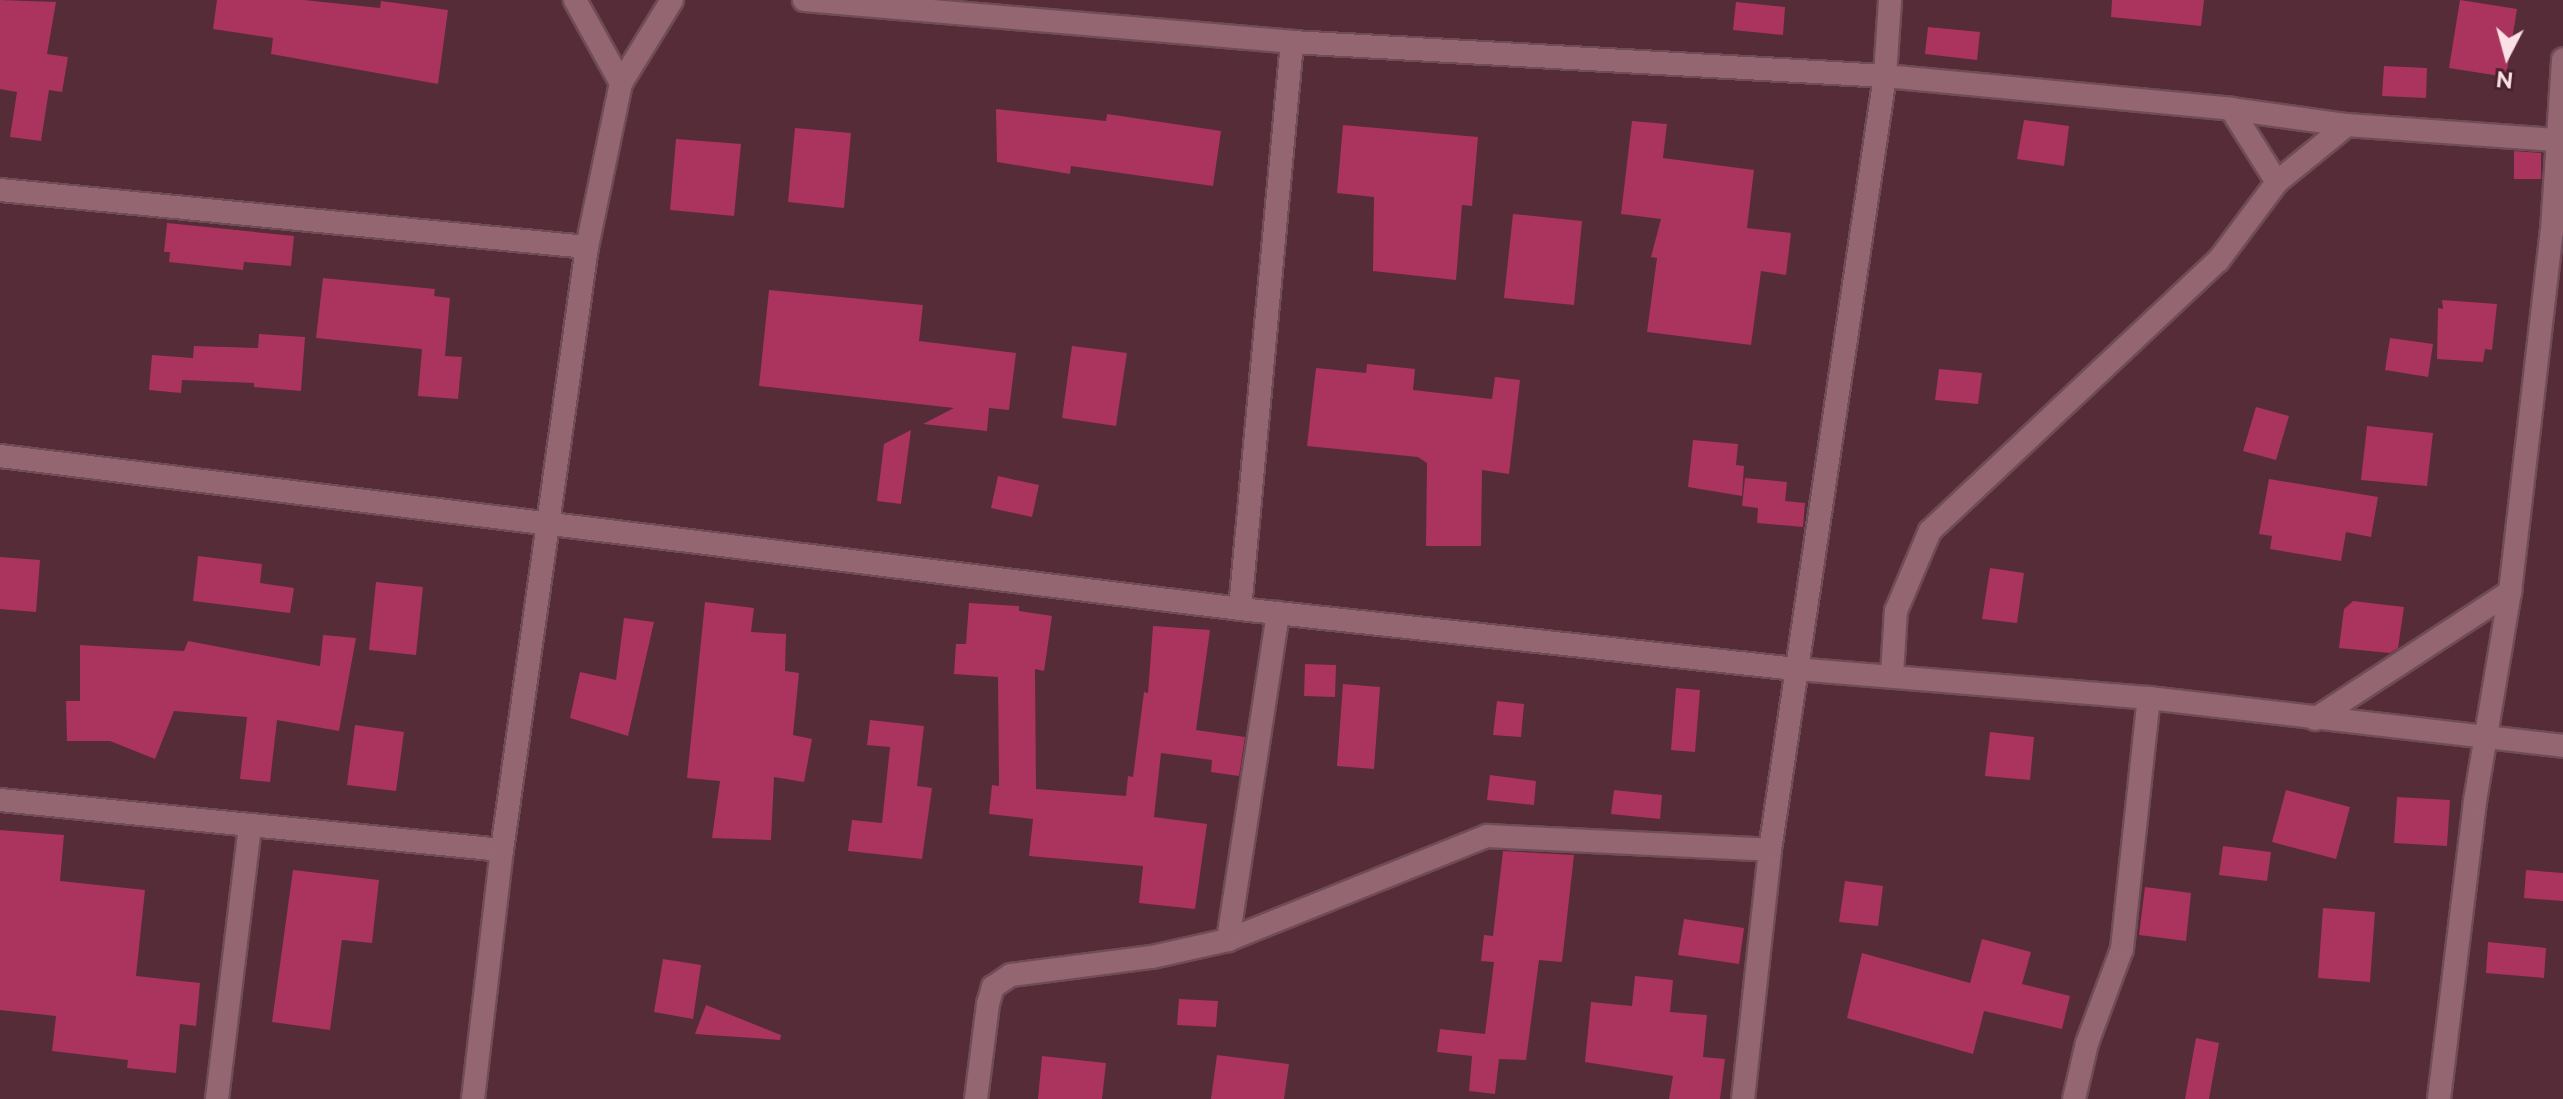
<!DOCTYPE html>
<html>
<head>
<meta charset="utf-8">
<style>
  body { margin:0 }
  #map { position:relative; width:2563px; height:1099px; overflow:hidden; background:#552c37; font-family:Raleway,sans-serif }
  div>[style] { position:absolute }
  .building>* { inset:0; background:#aa345d }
  .roads { filter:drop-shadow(2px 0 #6f4c57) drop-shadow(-2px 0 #6f4c57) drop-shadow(0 2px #6f4c57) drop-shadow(0 -2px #6f4c57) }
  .minor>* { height:22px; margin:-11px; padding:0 11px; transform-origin:11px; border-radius:11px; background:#946671 }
  .tertiary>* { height:22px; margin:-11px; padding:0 11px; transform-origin:11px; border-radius:11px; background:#946671 }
  .secondary>* { height:22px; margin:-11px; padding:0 11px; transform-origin:11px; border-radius:11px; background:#946671 }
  span { translate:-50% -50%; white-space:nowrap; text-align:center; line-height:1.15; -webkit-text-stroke:7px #4a222d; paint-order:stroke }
  .north { position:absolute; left:2467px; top:16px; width:80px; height:80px; -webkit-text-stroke:6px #4a222d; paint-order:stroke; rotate:186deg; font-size:22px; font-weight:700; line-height:32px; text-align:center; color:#fbe0e6 }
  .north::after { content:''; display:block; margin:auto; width:28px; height:36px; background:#fbe0e6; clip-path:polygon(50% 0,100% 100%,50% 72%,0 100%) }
</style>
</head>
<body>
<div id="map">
  <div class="building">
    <i style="clip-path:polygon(0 0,56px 2px,47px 54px,68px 57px,62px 92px,49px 90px,41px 141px,10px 137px,17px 92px,0 89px)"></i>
    <i style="clip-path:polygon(217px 0,304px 0,380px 8px,381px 1px,448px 10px,438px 84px,271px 54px,273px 38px,213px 29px)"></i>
    <i style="clip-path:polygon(2112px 0,2204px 0,2201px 26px,2111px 17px)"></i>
    <i style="clip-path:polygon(2460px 0,2517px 9px,2506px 77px,2449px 68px)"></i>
    <i style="clip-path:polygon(1736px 2px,1785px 7px,1783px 35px,1733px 30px)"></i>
    <i style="clip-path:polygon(1928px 27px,1980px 32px,1977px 60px,1925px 54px)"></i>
    <i style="clip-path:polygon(2384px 66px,2427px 68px,2426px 98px,2382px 96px)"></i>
    <i style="clip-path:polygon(996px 109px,1106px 121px,1107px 114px,1221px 131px,1213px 186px,1071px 166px,1070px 174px,997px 162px)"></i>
    <i style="clip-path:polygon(2024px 120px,2069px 126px,2064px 166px,2017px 159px)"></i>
    <i style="clip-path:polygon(1632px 121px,1667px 124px,1663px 158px,1754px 170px,1747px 228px,1791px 233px,1786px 275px,1761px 271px,1751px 345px,1647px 332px,1657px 258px,1651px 257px,1661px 219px,1621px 214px)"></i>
    <i style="clip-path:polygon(1343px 125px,1478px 137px,1472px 206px,1462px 205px,1456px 280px,1373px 271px,1374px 197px,1337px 193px)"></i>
    <i style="clip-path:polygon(795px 128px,851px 133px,844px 208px,788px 202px)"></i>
    <i style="clip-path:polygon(676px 139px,741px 144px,734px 216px,670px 210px)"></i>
    <i style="clip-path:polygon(2514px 151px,2541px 153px,2541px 179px,2514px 179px)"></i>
    <i style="clip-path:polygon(1513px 214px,1582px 221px,1574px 305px,1504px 298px)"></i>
    <i style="clip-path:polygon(167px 223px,294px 236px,291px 266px,244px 262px,243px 270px,169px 262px,170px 252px,164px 252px)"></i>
    <i style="clip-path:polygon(323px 278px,435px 289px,434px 296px,450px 298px,445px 356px,462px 357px,458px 399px,418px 396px,422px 349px,316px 338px)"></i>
    <i style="clip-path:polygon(769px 290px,923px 305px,919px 341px,1016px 353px,1009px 410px,989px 408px,987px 431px,923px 424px,954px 408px,759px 386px)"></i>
    <i style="clip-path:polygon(2442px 300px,2497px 304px,2492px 350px,2485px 349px,2483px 362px,2437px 359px,2438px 308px,2443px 309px)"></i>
    <i style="clip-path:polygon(259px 334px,305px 337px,301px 391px,254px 387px,254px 383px,182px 380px,181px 393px,149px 390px,152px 355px,193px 358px,194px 346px,258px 348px)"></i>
    <i style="clip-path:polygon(2390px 338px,2433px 344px,2428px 377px,2385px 370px)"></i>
    <i style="clip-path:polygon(1072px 346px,1127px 353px,1116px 426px,1062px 418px)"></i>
    <i style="clip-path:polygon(1367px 364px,1415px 369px,1413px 390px,1492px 399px,1495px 377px,1520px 380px,1509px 474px,1482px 470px,1481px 546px,1426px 546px,1427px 463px,1418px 457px,1307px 446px,1316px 368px,1366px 373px)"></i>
    <i style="clip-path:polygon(1939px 369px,1982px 373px,1978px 404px,1935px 400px)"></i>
    <i style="clip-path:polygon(2256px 407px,2289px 416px,2276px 460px,2243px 451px)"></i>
    <i style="clip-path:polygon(2367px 426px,2433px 433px,2427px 486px,2361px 480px)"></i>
    <i style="clip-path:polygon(911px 430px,901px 504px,877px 501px,884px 444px)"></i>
    <i style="clip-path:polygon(1693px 440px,1738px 444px,1736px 465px,1744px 466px,1742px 496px,1688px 487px)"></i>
    <i style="clip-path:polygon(998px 476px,1039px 485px,1032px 517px,991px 508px)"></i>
    <i style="clip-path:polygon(1745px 478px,1787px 482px,1785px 501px,1805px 503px,1803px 527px,1757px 523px,1758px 508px,1742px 506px)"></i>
    <i style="clip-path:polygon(2269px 479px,2378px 497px,2371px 537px,2346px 532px,2341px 561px,2270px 549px,2272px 536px,2259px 534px)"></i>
    <i style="clip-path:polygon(198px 556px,262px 564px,260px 583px,294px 588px,290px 613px,193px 601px)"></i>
    <i style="clip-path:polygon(0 557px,40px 560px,36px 612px,0 609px)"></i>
    <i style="clip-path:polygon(1990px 568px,2024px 573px,2017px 623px,1982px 619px)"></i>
    <i style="clip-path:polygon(376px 582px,423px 587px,416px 655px,369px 650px)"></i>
    <i style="clip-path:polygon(2353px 601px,2404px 607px,2398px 648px,2390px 653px,2339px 648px,2344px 609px)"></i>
    <i style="clip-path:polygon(705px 602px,754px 608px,751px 632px,786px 634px,785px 671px,799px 673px,793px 735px,812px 739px,804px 782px,774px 777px,771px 840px,712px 838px,720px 781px,687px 778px)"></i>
    <i style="clip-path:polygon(969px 603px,1019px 606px,1019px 611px,1052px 616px,1044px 671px,1035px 669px,1036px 789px,1126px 796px,1128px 776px,1133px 777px,1144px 692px,1148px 693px,1153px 626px,1210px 630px,1196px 730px,1245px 737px,1239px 776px,1211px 772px,1212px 760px,1161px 753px,1154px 817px,1207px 824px,1195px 909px,1139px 903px,1143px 866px,1029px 856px,1033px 819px,989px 814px,992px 785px,999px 786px,998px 677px,954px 674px,956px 644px,966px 644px)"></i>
    <i style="clip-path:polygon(624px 618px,654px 622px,628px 736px,570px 718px,580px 672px,616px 680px)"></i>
    <i style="clip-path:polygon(323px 635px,356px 638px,339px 731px,277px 720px,270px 782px,240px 779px,247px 717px,174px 711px,155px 759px,110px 741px,67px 741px,66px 701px,80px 701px,80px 645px,184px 651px,188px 641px,320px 666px)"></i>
    <i style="clip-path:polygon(1305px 664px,1336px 665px,1335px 697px,1304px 696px)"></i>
    <i style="clip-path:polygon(1343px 684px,1380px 687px,1374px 769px,1337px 766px)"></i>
    <i style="clip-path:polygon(1676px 688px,1700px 690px,1695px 752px,1671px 750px)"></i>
    <i style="clip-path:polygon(1497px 701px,1524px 704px,1521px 737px,1493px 735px)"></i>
    <i style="clip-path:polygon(870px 720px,924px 726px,917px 786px,932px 788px,922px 859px,848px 851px,852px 820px,882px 823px,890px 747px,867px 745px)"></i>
    <i style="clip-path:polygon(355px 725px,404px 732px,396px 791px,347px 785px)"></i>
    <i style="clip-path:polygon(1990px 732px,2034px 737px,2030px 780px,1985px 776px)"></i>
    <i style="clip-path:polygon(1490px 775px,1536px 781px,1534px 805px,1487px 800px)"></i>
    <i style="clip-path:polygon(1614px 790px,1662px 795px,1660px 819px,1611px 814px)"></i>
    <i style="clip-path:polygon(2286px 790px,2350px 807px,2336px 859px,2272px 842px)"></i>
    <i style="clip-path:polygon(2397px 797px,2450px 800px,2447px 846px,2394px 843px)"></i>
    <i style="clip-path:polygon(0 830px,64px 835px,60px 881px,145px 890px,136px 976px,200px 983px,196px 1026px,180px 1024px,176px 1073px,127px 1068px,128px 1060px,52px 1051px,56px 1016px,0 1010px)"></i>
    <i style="clip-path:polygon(2223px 846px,2271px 852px,2267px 881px,2219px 875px)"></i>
    <i style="clip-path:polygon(1503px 851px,1574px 855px,1562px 962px,1539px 960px,1526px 1060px,1499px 1059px,1495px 1094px,1469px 1091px,1472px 1056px,1437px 1052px,1440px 1029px,1485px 1034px,1494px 962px,1481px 961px,1484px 935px,1493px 936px)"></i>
    <i style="clip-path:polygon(293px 870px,379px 880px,372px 943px,342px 940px,330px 1030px,272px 1022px)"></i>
    <i style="clip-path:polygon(2526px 870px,2563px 873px,2563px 901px,2524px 898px)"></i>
    <i style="clip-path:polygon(1845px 881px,1883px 886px,1878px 926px,1839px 922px)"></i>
    <i style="clip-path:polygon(2145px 887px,2191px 893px,2186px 941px,2139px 935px)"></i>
    <i style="clip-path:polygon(2323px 908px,2375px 912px,2370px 982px,2318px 978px)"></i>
    <i style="clip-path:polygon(1684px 919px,1744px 928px,1739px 964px,1678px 955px)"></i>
    <i style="clip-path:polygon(1982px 939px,2031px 952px,2022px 984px,2070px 996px,2062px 1029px,1984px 1011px,1973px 1054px,1847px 1018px,1862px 953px,1970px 983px)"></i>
    <i style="clip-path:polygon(2488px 942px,2546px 948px,2544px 978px,2486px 973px)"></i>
    <i style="clip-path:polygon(663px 959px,701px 965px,693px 1019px,654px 1012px)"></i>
    <i style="clip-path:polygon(1635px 976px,1673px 980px,1670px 1012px,1707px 1015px,1703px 1057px,1725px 1059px,1720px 1099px,1669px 1099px,1673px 1076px,1585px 1062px,1591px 1002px,1632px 1006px)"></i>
    <i style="clip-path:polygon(1179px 999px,1218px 1001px,1216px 1027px,1177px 1025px)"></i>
    <i style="clip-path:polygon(706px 1005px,781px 1035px,780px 1040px,695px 1034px)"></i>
    <i style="clip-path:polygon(2196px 1038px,2219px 1043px,2209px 1099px,2185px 1099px)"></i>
    <i style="clip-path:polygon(1217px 1055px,1289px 1064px,1284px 1099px,1211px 1099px)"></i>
    <i style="clip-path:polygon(1042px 1056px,1106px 1063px,1102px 1099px,1038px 1099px)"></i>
  </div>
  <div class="roads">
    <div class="minor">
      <i style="left:575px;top:0;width:95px;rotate:61deg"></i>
      <i style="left:804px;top:0;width:490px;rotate:4.9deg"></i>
      <i style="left:1292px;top:42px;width:594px;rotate:3.28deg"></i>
      <i style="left:1885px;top:76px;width:348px;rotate:5.4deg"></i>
      <i style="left:2231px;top:109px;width:117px;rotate:7.9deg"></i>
      <i style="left:2347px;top:125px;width:212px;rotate:4.1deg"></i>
      <i style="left:2231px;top:109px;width:86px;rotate:57.8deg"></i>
      <i style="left:0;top:190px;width:590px;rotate:5.55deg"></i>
      <i style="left:1240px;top:609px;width:569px;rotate:-84.76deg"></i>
      <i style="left:1892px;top:674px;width:63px;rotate:-86.4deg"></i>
      <i style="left:1896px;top:611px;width:87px;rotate:-67deg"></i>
      <i style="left:1930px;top:531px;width:395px;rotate:-43.2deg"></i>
      <i style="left:2218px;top:261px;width:99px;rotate:-53.2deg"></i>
      <i style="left:2277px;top:182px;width:90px;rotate:-39.2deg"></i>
      <i style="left:2315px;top:719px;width:233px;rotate:-33.1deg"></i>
      <i style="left:0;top:800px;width:504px;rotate:5.69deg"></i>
      <i style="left:1228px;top:940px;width:279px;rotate:-21.9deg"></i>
      <i style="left:1487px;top:836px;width:283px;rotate:2.8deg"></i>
      <i style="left:217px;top:1099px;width:276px;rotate:-83.1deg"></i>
      <i style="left:473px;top:1099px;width:251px;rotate:-83.4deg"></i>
      <i style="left:502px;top:850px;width:609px;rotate:-81.98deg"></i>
      <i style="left:587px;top:247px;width:167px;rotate:-78.3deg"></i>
      <i style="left:621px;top:83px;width:97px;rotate:-58.4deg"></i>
      <i style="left:976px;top:1099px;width:96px;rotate:-82.8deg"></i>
      <i style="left:988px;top:1004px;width:18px;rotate:-74deg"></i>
      <i style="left:993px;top:987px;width:22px;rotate:-34deg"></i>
      <i style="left:1011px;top:975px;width:142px;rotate:-7.3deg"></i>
      <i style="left:1152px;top:957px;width:78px;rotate:-12.6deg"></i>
      <i style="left:1228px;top:940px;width:331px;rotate:-81.3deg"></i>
      <i style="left:1743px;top:1099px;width:250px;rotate:-83.8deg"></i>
      <i style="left:1770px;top:850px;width:782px;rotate:-81.55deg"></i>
      <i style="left:1885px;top:76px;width:76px;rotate:-86.2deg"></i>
      <i style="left:2439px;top:1099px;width:300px;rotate:-83.1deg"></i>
      <i style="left:2475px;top:801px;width:212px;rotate:-80.5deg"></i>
      <i style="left:2510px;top:592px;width:363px;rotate:-83.4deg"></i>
      <i style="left:2552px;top:231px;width:172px;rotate:-86.3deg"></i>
    </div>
    <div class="tertiary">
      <i style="left:2074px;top:1099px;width:57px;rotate:-76.9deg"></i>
      <i style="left:2087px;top:1043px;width:100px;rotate:-69.6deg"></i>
      <i style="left:2122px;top:949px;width:252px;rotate:-83.9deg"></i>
    </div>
    <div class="secondary">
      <i style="left:0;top:456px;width:1249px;rotate:7.03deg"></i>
      <i style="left:1240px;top:609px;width:559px;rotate:6.16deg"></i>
      <i style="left:1796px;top:669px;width:354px;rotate:4.7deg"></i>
      <i style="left:2149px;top:698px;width:417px;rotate:6.6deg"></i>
    </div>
  </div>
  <div class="north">N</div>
</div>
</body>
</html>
